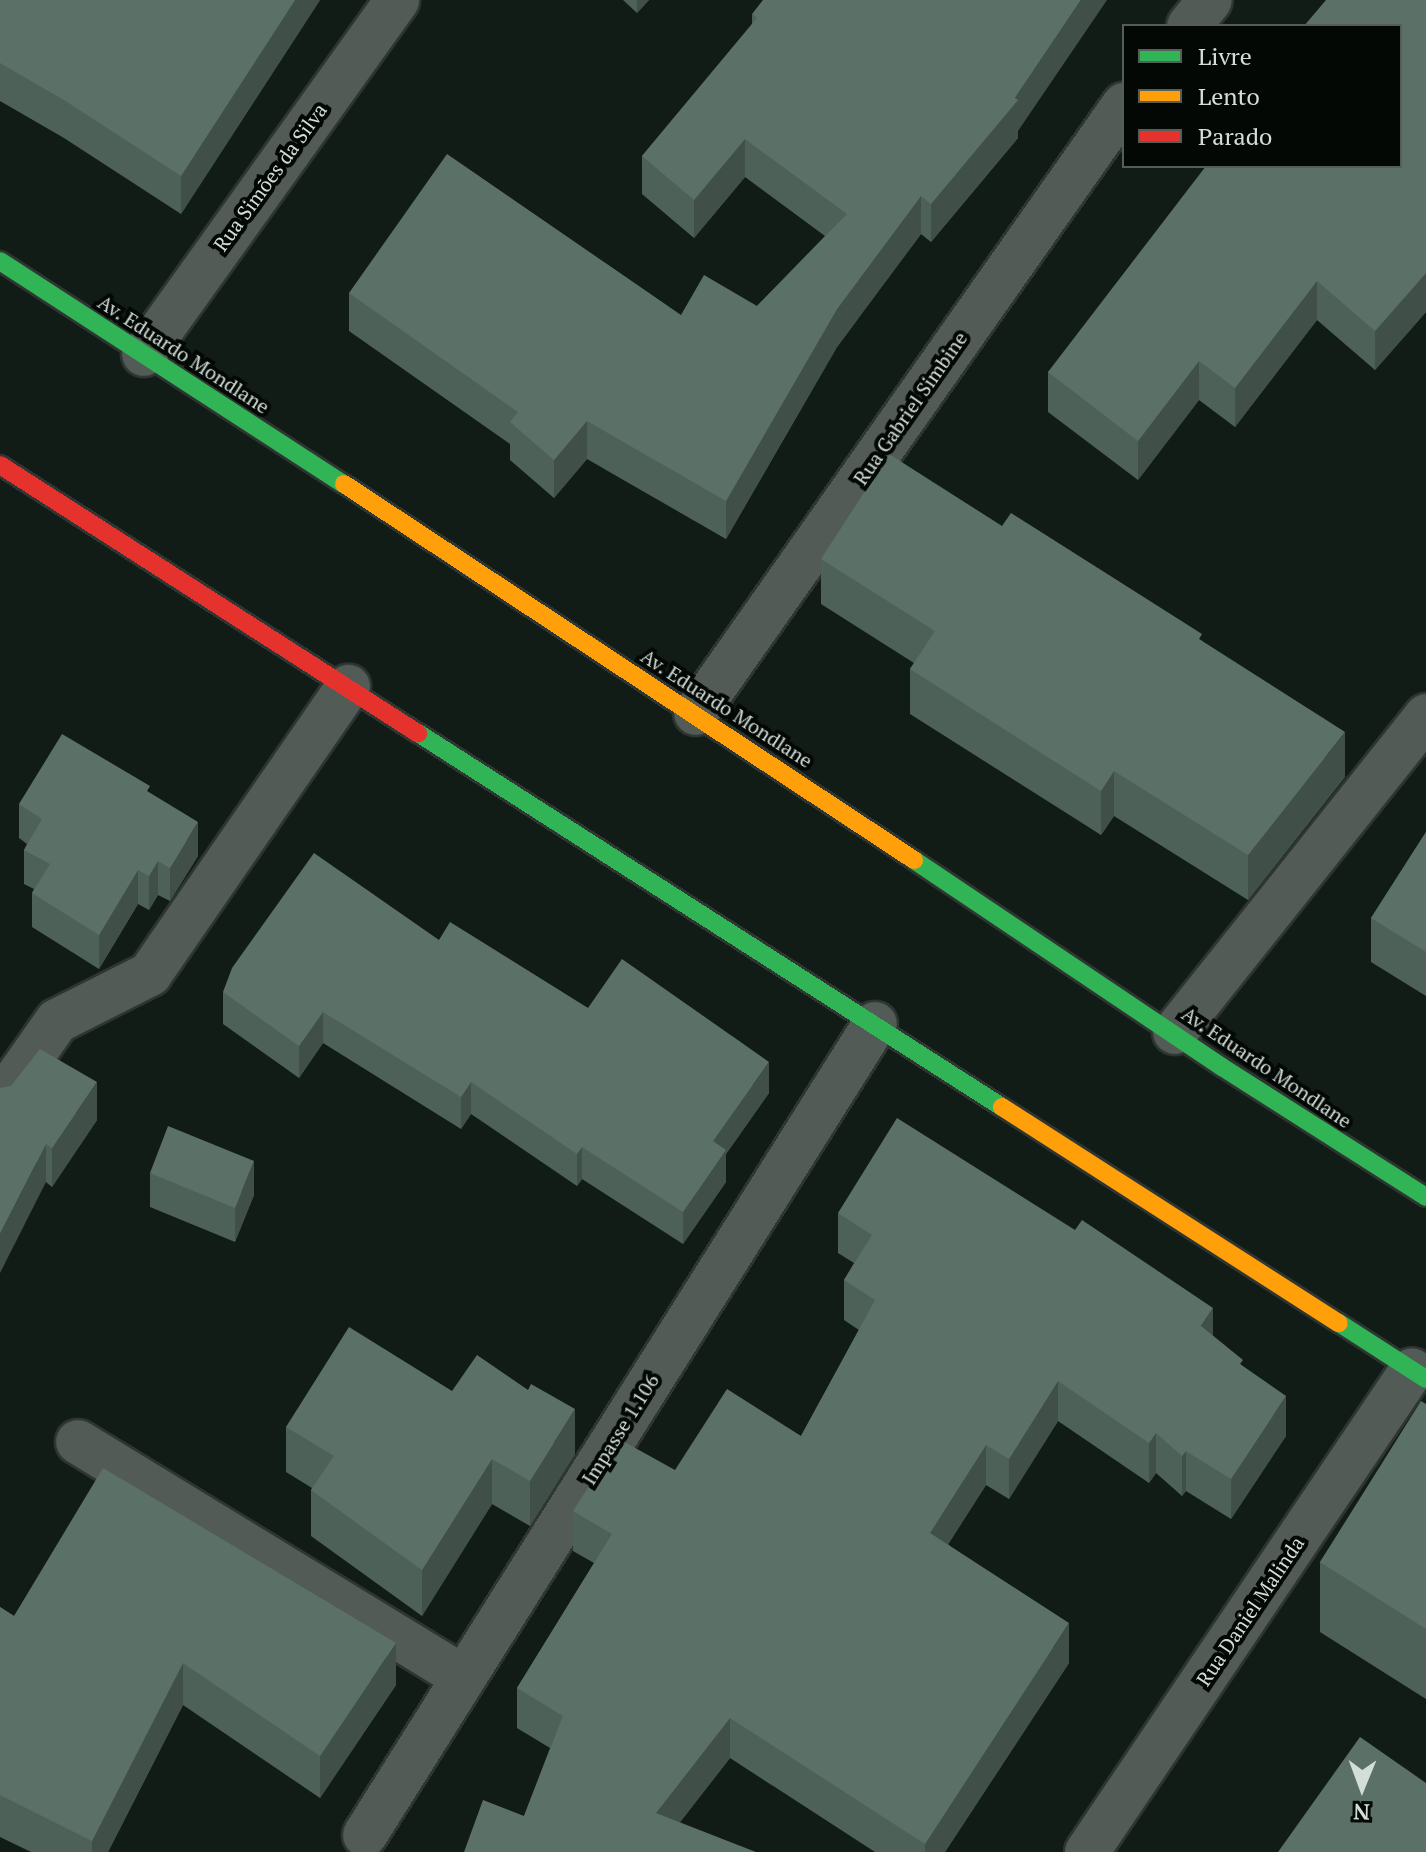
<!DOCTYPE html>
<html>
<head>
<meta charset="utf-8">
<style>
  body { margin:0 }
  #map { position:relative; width:1426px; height:1852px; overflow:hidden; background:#121c17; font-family:"PT Serif",serif }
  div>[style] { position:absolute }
  .roads { filter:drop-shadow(2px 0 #2e3532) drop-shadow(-2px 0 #2e3532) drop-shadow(0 2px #2e3532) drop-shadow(0 -2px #2e3532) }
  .street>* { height:44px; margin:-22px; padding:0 22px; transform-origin:22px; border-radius:22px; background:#535b57 }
  .fast>* { height:18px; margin:-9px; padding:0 9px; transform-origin:9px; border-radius:9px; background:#30b455 }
  .slow>* { height:18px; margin:-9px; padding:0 9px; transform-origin:9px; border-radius:9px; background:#ff9f0a }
  .jam>* { height:18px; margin:-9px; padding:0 9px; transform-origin:9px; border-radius:9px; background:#e5322d }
  .wall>* { inset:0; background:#4e6159 }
  .shaded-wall>* { inset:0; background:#404f48 }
  .building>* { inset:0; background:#5b7167 }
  span { translate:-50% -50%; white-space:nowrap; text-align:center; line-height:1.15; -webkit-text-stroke:8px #030805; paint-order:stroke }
  .street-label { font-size:20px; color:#d3ded8 }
  .legend { position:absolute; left:1122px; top:24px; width:280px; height:144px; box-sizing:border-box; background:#030805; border:2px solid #565e59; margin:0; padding:10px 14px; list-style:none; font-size:24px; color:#d3ded8 }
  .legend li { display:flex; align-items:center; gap:16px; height:40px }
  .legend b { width:40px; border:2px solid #565e59 }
  .north { position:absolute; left:1322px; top:1748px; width:80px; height:80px; -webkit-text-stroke:6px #030805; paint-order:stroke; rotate:181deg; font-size:22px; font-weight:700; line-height:32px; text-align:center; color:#d3ded8 }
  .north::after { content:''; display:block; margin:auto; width:28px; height:36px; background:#d3ded8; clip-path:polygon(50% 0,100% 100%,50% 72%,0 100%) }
</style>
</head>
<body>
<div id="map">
  <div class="roads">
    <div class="street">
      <i style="left:1189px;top:26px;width:33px;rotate:-51deg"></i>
      <i style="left:144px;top:354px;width:435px;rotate:-54.4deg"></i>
      <i style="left:696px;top:713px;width:744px;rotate:-54.86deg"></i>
      <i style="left:1175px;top:1032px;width:404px;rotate:-51.5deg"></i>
      <i style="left:0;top:1102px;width:99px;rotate:-54.9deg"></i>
      <i style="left:57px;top:1021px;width:104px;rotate:-26.8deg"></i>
      <i style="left:150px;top:974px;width:349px;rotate:-55.4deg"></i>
      <i style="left:78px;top:1442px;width:452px;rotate:31.4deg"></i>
      <i style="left:365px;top:1835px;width:958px;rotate:-57.84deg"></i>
      <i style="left:1087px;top:1852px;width:581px;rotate:-56.01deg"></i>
    </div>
    <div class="fast">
      <i style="left:0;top:261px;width:410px;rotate:33deg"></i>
      <i style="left:418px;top:733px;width:693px;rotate:32.64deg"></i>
      <i style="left:914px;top:860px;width:371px;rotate:33.9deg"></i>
      <i style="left:1222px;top:1067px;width:242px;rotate:32.5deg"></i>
      <i style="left:1339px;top:1323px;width:103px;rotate:32.8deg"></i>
    </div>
    <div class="slow">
      <i style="left:344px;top:484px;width:683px;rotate:33.41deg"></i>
      <i style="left:1002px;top:1107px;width:400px;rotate:32.7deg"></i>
    </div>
    <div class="jam">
      <i style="left:0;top:465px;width:497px;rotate:32.7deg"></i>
    </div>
  </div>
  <div class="wall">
    <i style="clip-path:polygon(0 0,320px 0,181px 214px,64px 138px,0 101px)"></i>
    <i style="clip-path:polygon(623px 0,649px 0,637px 13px)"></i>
    <i style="clip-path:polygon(1426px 0,1426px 312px,1375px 370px,1317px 320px,1235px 427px,1199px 400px,1138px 480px,1048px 412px,1048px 372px)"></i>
    <i style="clip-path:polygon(752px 14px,1018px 131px,1018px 138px,931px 242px,921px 234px,837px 347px,726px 539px,587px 459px,554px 498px,510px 460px,510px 444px,349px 331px,349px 293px,681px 315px,757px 306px,825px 236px,745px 177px,694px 238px,642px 194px,642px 156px,752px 24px)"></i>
    <i style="clip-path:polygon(1002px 526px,1202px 641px,1345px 777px,1248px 900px,1114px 816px,1101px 835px,910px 714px,910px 669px,914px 663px,821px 604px,821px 559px)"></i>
    <i style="clip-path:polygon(150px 793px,198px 856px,170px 901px,158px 895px,149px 910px,138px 904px,99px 969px,32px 927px,32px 893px,34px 889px,24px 884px,24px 850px,27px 844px,19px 838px,19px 804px)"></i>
    <i style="clip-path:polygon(1426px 832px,1426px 996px,1371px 962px,1371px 918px)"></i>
    <i style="clip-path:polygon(439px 940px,588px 1008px,769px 1093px,726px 1154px,726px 1182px,683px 1244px,582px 1179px,577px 1186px,471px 1114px,461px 1129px,323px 1043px,299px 1078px,223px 1024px,223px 992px)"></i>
    <i style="clip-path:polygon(0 1088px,97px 1120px,52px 1187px,46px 1182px)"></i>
    <i style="clip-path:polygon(150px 1173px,254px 1195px,235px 1242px,150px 1207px)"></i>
    <i style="clip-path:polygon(838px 1213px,1213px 1336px,1243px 1367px,1286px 1436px,1231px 1519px,1186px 1491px,1182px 1496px,1156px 1473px,1149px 1483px,1058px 1421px,1009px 1499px,986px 1485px,948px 1544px,1069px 1663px,945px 1852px,875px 1852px,730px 1758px,680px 1822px,524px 1816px,550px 1748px,517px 1728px,517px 1688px,594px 1563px,573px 1551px,573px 1511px,675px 1470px,801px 1436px,859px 1330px,844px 1320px,844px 1280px,854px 1263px,838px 1253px)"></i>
    <i style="clip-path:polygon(452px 1391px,575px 1454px,530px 1526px,492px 1504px,422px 1616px,311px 1536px,311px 1490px,312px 1488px,286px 1472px,286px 1427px)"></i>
    <i style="clip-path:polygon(1426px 1404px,1426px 1699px,1320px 1632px,1320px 1562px)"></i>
    <i style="clip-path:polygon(0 1607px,14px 1616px,396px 1685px,320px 1798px,183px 1705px,108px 1852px,31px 1852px,0 1837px)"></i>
  </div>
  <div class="shaded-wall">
    <i style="clip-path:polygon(295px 0,320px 0,181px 214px,181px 176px)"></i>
    <i style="clip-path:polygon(637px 0,649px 0,637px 13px)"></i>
    <i style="clip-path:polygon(1081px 0,1107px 0,1018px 131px,1018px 138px,931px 242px,931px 204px,1015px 98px)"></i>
    <i style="clip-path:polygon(745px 139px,745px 177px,694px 238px,694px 200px)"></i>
    <i style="clip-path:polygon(921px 196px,921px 234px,837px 347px,726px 539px,726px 501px,837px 309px)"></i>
    <i style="clip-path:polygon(1426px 273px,1426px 312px,1375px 370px,1375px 331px)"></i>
    <i style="clip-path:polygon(1317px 281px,1317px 320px,1235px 427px,1235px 388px)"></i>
    <i style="clip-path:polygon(1199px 361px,1199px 400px,1138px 480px,1138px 441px)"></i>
    <i style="clip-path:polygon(587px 421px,587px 459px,554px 498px,554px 460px)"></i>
    <i style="clip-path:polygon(1345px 732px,1345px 777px,1248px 900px,1248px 855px)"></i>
    <i style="clip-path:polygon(1114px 771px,1114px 816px,1101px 835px,1101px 791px)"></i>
    <i style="clip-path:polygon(198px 822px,198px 856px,170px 901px,170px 868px)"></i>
    <i style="clip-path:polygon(158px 861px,158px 895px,149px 910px,149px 876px)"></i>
    <i style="clip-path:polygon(138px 870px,138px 904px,99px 969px,99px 935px)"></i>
    <i style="clip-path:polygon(323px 1012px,323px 1043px,299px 1078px,299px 1046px)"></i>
    <i style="clip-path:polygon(769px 1062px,769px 1093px,726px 1154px,726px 1182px,683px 1244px,683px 1212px,713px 1141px)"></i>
    <i style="clip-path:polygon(97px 1082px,97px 1120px,52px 1187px,52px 1148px)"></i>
    <i style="clip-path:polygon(471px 1082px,471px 1114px,461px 1129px,461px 1097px)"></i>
    <i style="clip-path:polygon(46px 1144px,46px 1182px,0 1273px,0 1234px)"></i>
    <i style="clip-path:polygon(582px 1147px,582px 1179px,577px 1186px,577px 1154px)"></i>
    <i style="clip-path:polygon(254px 1161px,254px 1195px,235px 1242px,235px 1208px)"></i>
    <i style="clip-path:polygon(1213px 1308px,1213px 1348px,1201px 1326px)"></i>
    <i style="clip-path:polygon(1058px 1381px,1058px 1421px,1009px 1499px,1009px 1459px)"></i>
    <i style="clip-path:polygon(1286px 1396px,1286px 1436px,1231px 1519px,1231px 1479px)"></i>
    <i style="clip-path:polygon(575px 1409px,575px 1454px,530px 1526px,530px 1481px)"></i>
    <i style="clip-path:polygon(1156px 1433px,1156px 1473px,1149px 1483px,1149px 1443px)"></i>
    <i style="clip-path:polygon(986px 1445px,986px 1485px,930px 1573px,930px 1533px)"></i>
    <i style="clip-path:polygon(1186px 1451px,1186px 1491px,1182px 1496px,1182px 1456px)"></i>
    <i style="clip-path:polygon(492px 1459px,492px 1504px,422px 1616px,422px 1570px)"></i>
    <i style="clip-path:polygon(1069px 1623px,1069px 1663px,945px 1852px,925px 1852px,925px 1844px)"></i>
    <i style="clip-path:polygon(396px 1643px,396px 1685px,320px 1798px,320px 1756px)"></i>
    <i style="clip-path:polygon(183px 1663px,183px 1705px,108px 1852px,92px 1852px,92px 1841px)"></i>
    <i style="clip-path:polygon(730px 1718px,730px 1758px,657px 1852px,656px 1813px)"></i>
  </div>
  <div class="building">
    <i style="clip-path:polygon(0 0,295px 0,181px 176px,64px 100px,0 63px)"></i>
    <i style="clip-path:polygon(763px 0,1081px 0,1015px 98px,1018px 100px,931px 204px,921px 196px,837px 309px,726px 501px,587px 421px,554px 460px,510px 422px,518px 412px,349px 293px,447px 154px,681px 315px,704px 275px,757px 306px,847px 214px,745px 139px,694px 200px,642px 156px,757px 18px,752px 14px)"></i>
    <i style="clip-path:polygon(1326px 0,1426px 0,1426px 273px,1375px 331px,1317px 281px,1235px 388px,1199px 361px,1138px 441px,1048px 372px,1206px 166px,1400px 166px,1400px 26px,1304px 26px)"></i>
    <i style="clip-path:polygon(889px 454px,1002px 526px,1011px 513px,1202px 634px,1199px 639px,1345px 732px,1248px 855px,1114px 771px,1101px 791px,910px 669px,935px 631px,821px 559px)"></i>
    <i style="clip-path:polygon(62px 734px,150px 786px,147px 791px,198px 822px,170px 868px,158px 861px,149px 876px,138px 870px,99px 935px,32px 893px,50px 864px,24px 850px,42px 819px,19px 804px)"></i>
    <i style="clip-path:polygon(1426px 832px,1426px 952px,1371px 918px)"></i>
    <i style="clip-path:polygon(314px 853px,439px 940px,450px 922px,588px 1008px,622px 959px,769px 1062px,713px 1141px,726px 1150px,683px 1212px,582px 1147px,577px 1154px,471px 1082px,461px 1097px,323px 1012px,299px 1046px,223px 992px,232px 968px)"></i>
    <i style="clip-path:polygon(40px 1049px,97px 1082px,52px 1148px,46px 1144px,0 1234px,0 1088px,11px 1086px)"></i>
    <i style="clip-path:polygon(897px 1118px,1075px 1230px,1082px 1220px,1213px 1308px,1201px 1326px,1243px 1360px,1240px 1364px,1286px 1396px,1231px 1479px,1186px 1451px,1182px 1456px,1156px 1433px,1149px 1443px,1058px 1381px,1009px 1459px,986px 1445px,930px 1533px,1069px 1623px,925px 1844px,730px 1718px,656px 1813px,756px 1852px,464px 1852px,483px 1800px,524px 1816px,563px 1716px,517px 1688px,612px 1534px,573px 1511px,619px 1439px,675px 1470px,727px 1389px,801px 1436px,875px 1300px,844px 1280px,872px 1235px,838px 1213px)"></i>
    <i style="clip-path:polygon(168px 1126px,254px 1161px,235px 1208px,150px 1173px)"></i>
    <i style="clip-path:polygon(349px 1327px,452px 1391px,477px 1355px,528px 1390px,531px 1384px,575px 1409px,530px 1481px,492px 1459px,422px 1570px,311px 1490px,334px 1456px,286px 1427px)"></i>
    <i style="clip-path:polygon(1421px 1401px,1426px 1404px,1426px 1629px,1320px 1562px)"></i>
    <i style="clip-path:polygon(103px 1468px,396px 1643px,320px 1756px,183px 1663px,92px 1841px,0 1795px,0 1607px,14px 1616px)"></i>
    <i style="clip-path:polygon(1360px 1737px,1426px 1783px,1426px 1852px,1278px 1852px)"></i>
  </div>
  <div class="street-label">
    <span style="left:270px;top:177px;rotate:-54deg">Rua Simões da Silva</span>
    <span style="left:184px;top:354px;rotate:33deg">Av. Eduardo Mondlane</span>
    <span style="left:910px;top:408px;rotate:-55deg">Rua Gabriel Simbine</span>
    <span style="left:727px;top:708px;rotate:33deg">Av. Eduardo Mondlane</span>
    <span style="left:1267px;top:1067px;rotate:34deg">Av. Eduardo Mondlane</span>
    <span style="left:620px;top:1429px;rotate:-58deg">Impasse 1.106</span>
    <span style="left:1250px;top:1611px;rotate:-56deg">Rua Daniel Malinda</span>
  </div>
  <ul class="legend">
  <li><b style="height:10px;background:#30b455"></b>Livre</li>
  <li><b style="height:10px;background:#ff9f0a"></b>Lento</li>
  <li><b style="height:10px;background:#e5322d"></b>Parado</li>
  </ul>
  <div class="north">N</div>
</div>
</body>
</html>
